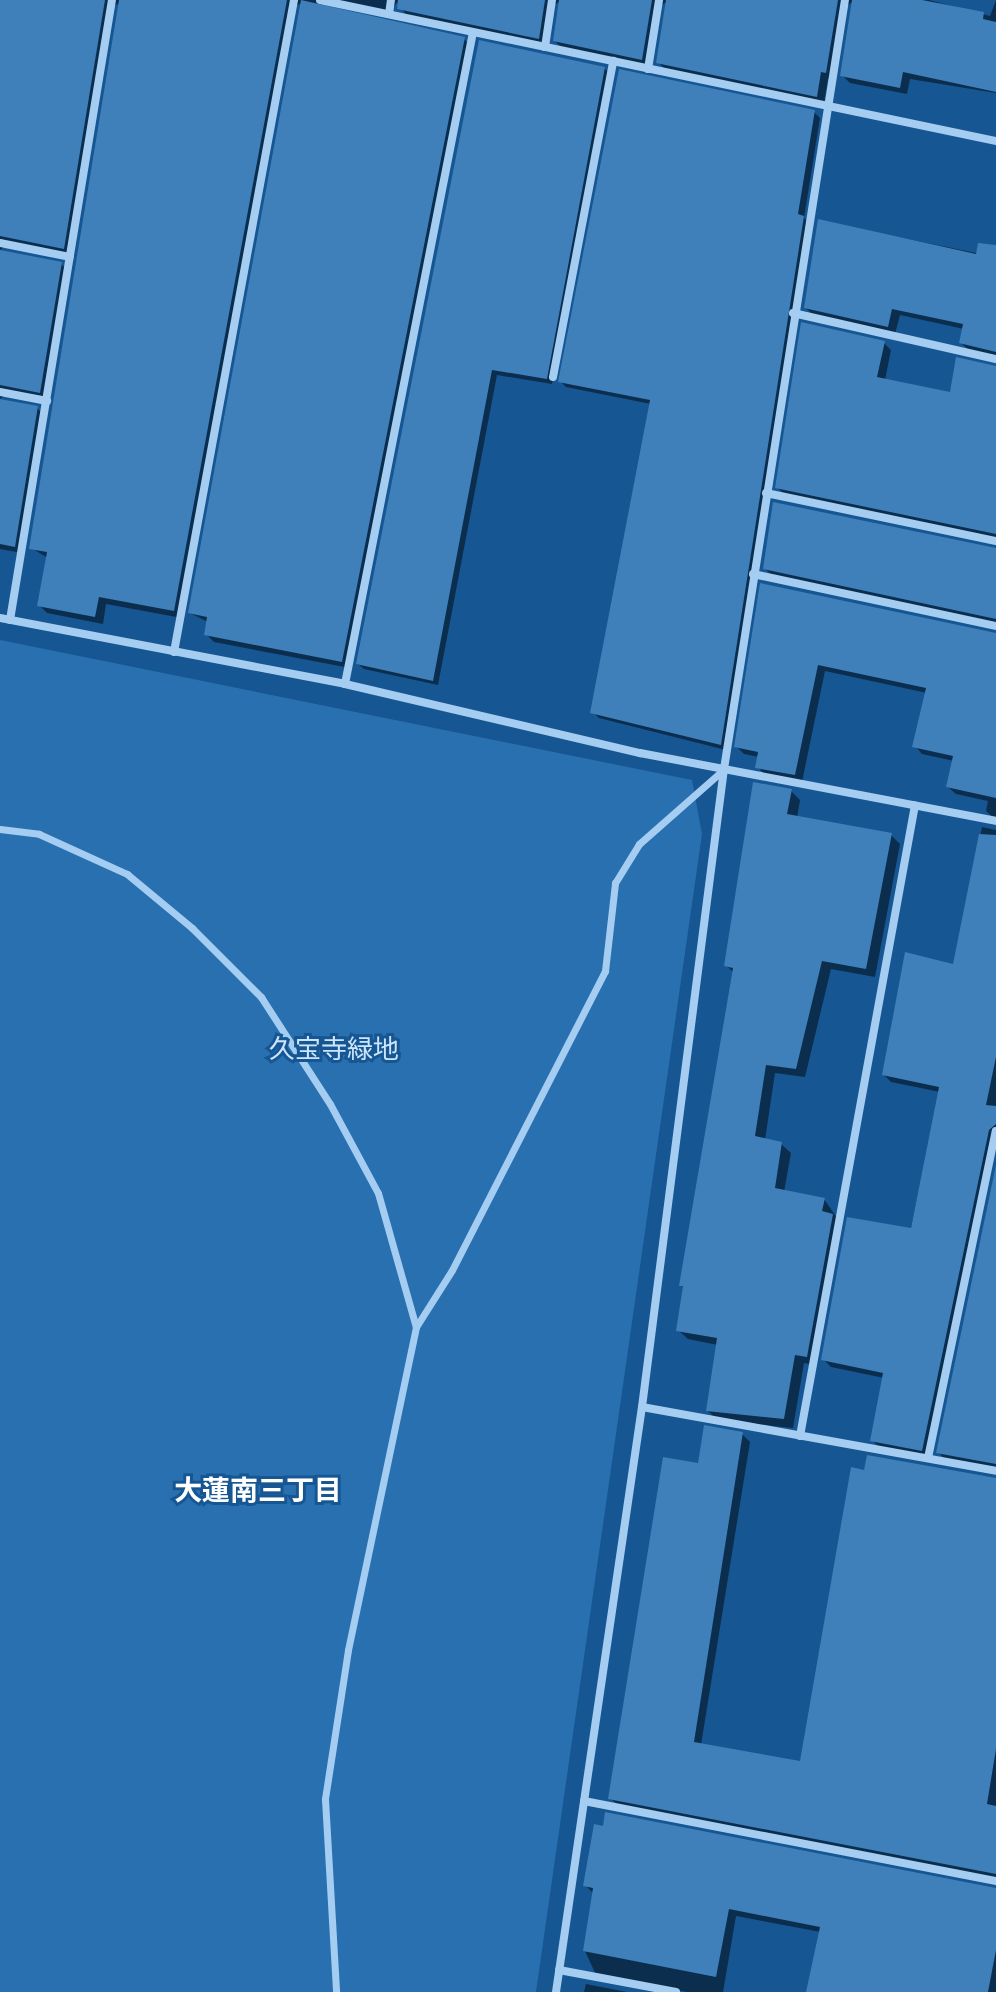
<!DOCTYPE html>
<html>
<head>
<meta charset="utf-8">
<style>
  body { margin:0 }
  #map { position:relative; width:996px; height:1992px; overflow:hidden; background:#165692; font-family:Cabin,"Noto Sans JP",sans-serif }
  div>[style] { position:absolute }
  .green>* { inset:0; background:#2970b1 }
  .shadow>* { inset:0; background:#0007 }
  .building>* { inset:0; background:#3f7fba }
  .pedestrian>* { height:7px; margin:-3.5px; padding:0 3.5px; transform-origin:3.5px; border-radius:3.5px; background:#a5cdf1 }
  .minor>* { height:8px; margin:-4px; padding:0 4px; transform-origin:4px; border-radius:4px; background:#a5cdf1 }
  span { translate:-50% -50%; white-space:nowrap; text-align:center; line-height:1.15; -webkit-text-stroke:6px #165692; paint-order:stroke }
  .park-label { font-size:26px; color:#cce5fc }
  .neighbourhood-label { font-size:28px; color:#fff; font-weight:700 }
</style>
</head>
<body>
<div id="map">
  <div class="green">
    <i style="clip-path:polygon(0 640px,692px 780px,702px 834px,536px 1992px,0 1992px)"></i>
  </div>
  <div class="shadow">
    <i style="clip-path:polygon(0 0,929px 0,990px 16px,996px 0,996px 93px,910px 79px,907px 94px,850px 83px,842px 75px,854px 1px,845px 7px,834px 80px,828px 79px,824px 103px,666px 70px,658px 62px,668px 1px,659px 7px,650px 67px,563px 49px,555px 41px,561px 1px,552px 6px,546px 45px,407px 16px,397px 2px,390px 13px,322px 1px,324px 10px,464px 39px,472px 47px,350px 668px,214px 642px,206px 634px,208px 622px,190px 613px,303px 3px,294px 6px,182px 618px,106px 604px,103px 624px,47px 613px,39px 605px,48px 558px,31px 548px,121px 3px,112px 6px,71px 255px,10px 243px,0 250px)"></i>
    <i style="clip-path:polygon(604px 68px,610px 74px,552px 384px,497px 375px,438px 685px,364px 669px,358px 664px)"></i>
    <i style="clip-path:polygon(814px 112px,820px 118px,804px 218px,809px 224px,726px 750px,599px 718px,593px 712px,651px 404px,566px 387px,560px 381px)"></i>
    <i style="clip-path:polygon(819px 221px,996px 257px,996px 357px,969px 350px,961px 343px,964px 329px,900px 315px,895px 334px,813px 315px,806px 308px)"></i>
    <i style="clip-path:polygon(0 252px,61px 264px,69px 272px,48px 399px,9px 392px,0 399px)"></i>
    <i style="clip-path:polygon(884px 343px,891px 350px,885px 380px,951px 394px,996px 368px,996px 539px,785px 495px,777px 487px)"></i>
    <i style="clip-path:polygon(0 401px,37px 408px,45px 416px,22px 553px,0 549px)"></i>
    <i style="clip-path:polygon(996px 549px,996px 624px,772px 576px,765px 568px)"></i>
    <i style="clip-path:polygon(762px 585px,996px 634px,996px 820px,986px 811px,988px 801px,956px 794px,948px 787px,954px 761px,922px 754px,915px 746px,927px 693px,825px 671px,802px 782px,765px 775px,758px 767px,759px 757px,744px 754px,737px 747px)"></i>
    <i style="clip-path:polygon(791px 791px,800px 800px,797px 818px,891px 835px,900px 844px,875px 977px,831px 969px,805px 1077px,775px 1073px,765px 1140px,781px 1144px,791px 1153px,784px 1192px,824px 1199px,842px 1225px,816px 1365px,804px 1363px,793px 1428px,717px 1420px,708px 1411px,718px 1345px,688px 1339px,678px 1330px,685px 1289px,681px 1285px,734px 973px,726px 965px)"></i>
    <i style="clip-path:polygon(982px 827px,996px 830px,996px 1138px,930px 1457px,880px 1448px,872px 1440px,884px 1378px,831px 1367px,823px 1359px,910px 1232px,940px 1092px,891px 1082px,884px 1075px,954px 966px)"></i>
    <i style="clip-path:polygon(996px 1175px,996px 1469px,946px 1460px,938px 1452px)"></i>
    <i style="clip-path:polygon(742px 1434px,750px 1442px,701px 1745px,801px 1764px,996px 1479px,996px 1879px,618px 1805px,610px 1798px,699px 1465px)"></i>
    <i style="clip-path:polygon(585px 1885px,996px 1889px,996px 1992px,808px 1992px,821px 1932px,736px 1916px,723px 1992px,687px 1992px,596px 1975px,585px 1951px,594px 1894px)"></i>
    <i style="clip-path:polygon(586px 1984px,627px 1992px,584px 1992px)"></i>
  </div>
  <div class="building">
    <i style="clip-path:polygon(0 0,105px 0,64px 249px,0 236px)"></i>
    <i style="clip-path:polygon(119px 0,287px 0,174px 611px,99px 597px,95px 617px,37px 606px,47px 552px,29px 549px)"></i>
    <i style="clip-path:polygon(301px 0,465px 37px,342px 662px,204px 635px,207px 617px,188px 613px)"></i>
    <i style="clip-path:polygon(398px 0,545px 0,539px 39px,397px 9px)"></i>
    <i style="clip-path:polygon(559px 0,652px 0,642px 60px,553px 41px)"></i>
    <i style="clip-path:polygon(666px 0,838px 0,826px 73px,821px 72px,817px 97px,656px 63px)"></i>
    <i style="clip-path:polygon(852px 0,922px 0,984px 12px,983px 19px,996px 22px,996px 92px,903px 72px,900px 88px,840px 76px)"></i>
    <i style="clip-path:polygon(479px 40px,605px 67px,547px 379px,492px 370px,433px 681px,356px 664px)"></i>
    <i style="clip-path:polygon(619px 69px,815px 110px,798px 214px,804px 216px,721px 745px,590px 713px,650px 400px,558px 382px)"></i>
    <i style="clip-path:polygon(818px 219px,976px 254px,978px 243px,996px 245px,996px 352px,959px 343px,963px 324px,892px 309px,888px 327px,804px 308px)"></i>
    <i style="clip-path:polygon(0 250px,62px 262px,40px 393px,0 385px)"></i>
    <i style="clip-path:polygon(801px 322px,885px 341px,877px 377px,950px 392px,956px 357px,996px 366px,996px 534px,775px 488px)"></i>
    <i style="clip-path:polygon(0 399px,38px 406px,15px 547px,0 544px)"></i>
    <i style="clip-path:polygon(773px 502px,996px 548px,996px 619px,763px 569px)"></i>
    <i style="clip-path:polygon(760px 583px,996px 633px,996px 798px,946px 787px,953px 756px,912px 747px,926px 688px,818px 665px,795px 775px,755px 768px,758px 752px,734px 747px)"></i>
    <i style="clip-path:polygon(753px 782px,792px 789px,787px 814px,892px 833px,866px 969px,822px 961px,796px 1069px,766px 1065px,755px 1136px,782px 1142px,775px 1188px,825px 1198px,822px 1211px,833px 1214px,807px 1357px,795px 1355px,784px 1419px,706px 1411px,717px 1338px,676px 1331px,683px 1286px,679px 1286px,733px 968px,724px 966px)"></i>
    <i style="clip-path:polygon(979px 834px,996px 835px,996px 1057px,986px 1105px,996px 1106px,996px 1124px,989px 1130px,922px 1451px,870px 1441px,883px 1373px,821px 1360px,847px 1217px,911px 1228px,939px 1087px,882px 1075px,905px 952px,953px 964px)"></i>
    <i style="clip-path:polygon(996px 1165px,996px 1464px,936px 1453px)"></i>
    <i style="clip-path:polygon(704px 1425px,743px 1432px,694px 1742px,800px 1761px,851px 1467px,864px 1470px,867px 1455px,996px 1478px,996px 1749px,987px 1804px,996px 1806px,996px 1874px,608px 1799px,663px 1457px,698px 1463px)"></i>
    <i style="clip-path:polygon(605px 1812px,996px 1888px,996px 1950px,988px 1992px,806px 1992px,820px 1927px,729px 1909px,716px 1977px,583px 1951px,593px 1888px,583px 1886px,594px 1824px,603px 1826px)"></i>
  </div>
  <div class="pedestrian">
    <i style="left:0;top:829px;width:39px;rotate:7deg"></i>
    <i style="left:39px;top:834px;width:97px;rotate:24.4deg"></i>
    <i style="left:127px;top:874px;width:85px;rotate:39.7deg"></i>
    <i style="left:192px;top:928px;width:98px;rotate:45deg"></i>
    <i style="left:261px;top:997px;width:127px;rotate:57.2deg"></i>
    <i style="left:330px;top:1104px;width:101px;rotate:61.7deg"></i>
    <i style="left:378px;top:1193px;width:139px;rotate:74.2deg"></i>
    <i style="left:416px;top:1327px;width:330px;rotate:101.9deg"></i>
    <i style="left:348px;top:1650px;width:151px;rotate:98.8deg"></i>
    <i style="left:325px;top:1799px;width:193px;rotate:86.7deg"></i>
    <i style="left:416px;top:1327px;width:67px;rotate:-57.7deg"></i>
    <i style="left:452px;top:1270px;width:336px;rotate:-62.9deg"></i>
    <i style="left:605px;top:971px;width:89px;rotate:-83.5deg"></i>
    <i style="left:615px;top:883px;width:46px;rotate:-58.4deg"></i>
    <i style="left:639px;top:844px;width:113px;rotate:-41.4deg"></i>
  </div>
  <div class="minor">
    <i style="left:320px;top:0;width:691px;rotate:11.78deg"></i>
    <i style="left:389px;top:14px;width:14px;rotate:-82deg"></i>
    <i style="left:545px;top:47px;width:48px;rotate:-81.5deg"></i>
    <i style="left:648px;top:69px;width:70px;rotate:-80.9deg"></i>
    <i style="left:0;top:243px;width:71px;rotate:11.3deg"></i>
    <i style="left:793px;top:313px;width:208px;rotate:12.8deg"></i>
    <i style="left:553px;top:377px;width:322px;rotate:-79.2deg"></i>
    <i style="left:0;top:392px;width:48px;rotate:10.8deg"></i>
    <i style="left:766px;top:493px;width:235px;rotate:11.8deg"></i>
    <i style="left:753px;top:574px;width:249px;rotate:12.1deg"></i>
    <i style="left:0;top:618px;width:351px;rotate:10.8deg"></i>
    <i style="left:345px;top:684px;width:303px;rotate:13.2deg"></i>
    <i style="left:640px;top:753px;width:362px;rotate:10.8deg"></i>
    <i style="left:10px;top:620px;width:628px;rotate:-80.66deg"></i>
    <i style="left:174px;top:652px;width:663px;rotate:-79.57deg"></i>
    <i style="left:345px;top:684px;width:664px;rotate:-78.89deg"></i>
    <i style="left:642px;top:1407px;width:360px;rotate:10.2deg"></i>
    <i style="left:800px;top:1436px;width:641px;rotate:-79.67deg"></i>
    <i style="left:928px;top:1458px;width:334px;rotate:-78.3deg"></i>
    <i style="left:584px;top:1801px;width:420px;rotate:11deg"></i>
    <i style="left:559px;top:1970px;width:119px;rotate:10.6deg"></i>
    <i style="left:556px;top:1992px;width:591px;rotate:-81.64deg"></i>
    <i style="left:642px;top:1407px;width:643px;rotate:-82.68deg"></i>
    <i style="left:724px;top:769px;width:778px;rotate:-81.06deg"></i>
  </div>
  <div class="park-label">
    <span style="left:334px;top:1050px">久宝寺緑地</span>
  </div>
  <div class="neighbourhood-label">
    <span style="left:258px;top:1490px">大蓮南三丁目</span>
  </div>
</div>
</body>
</html>
